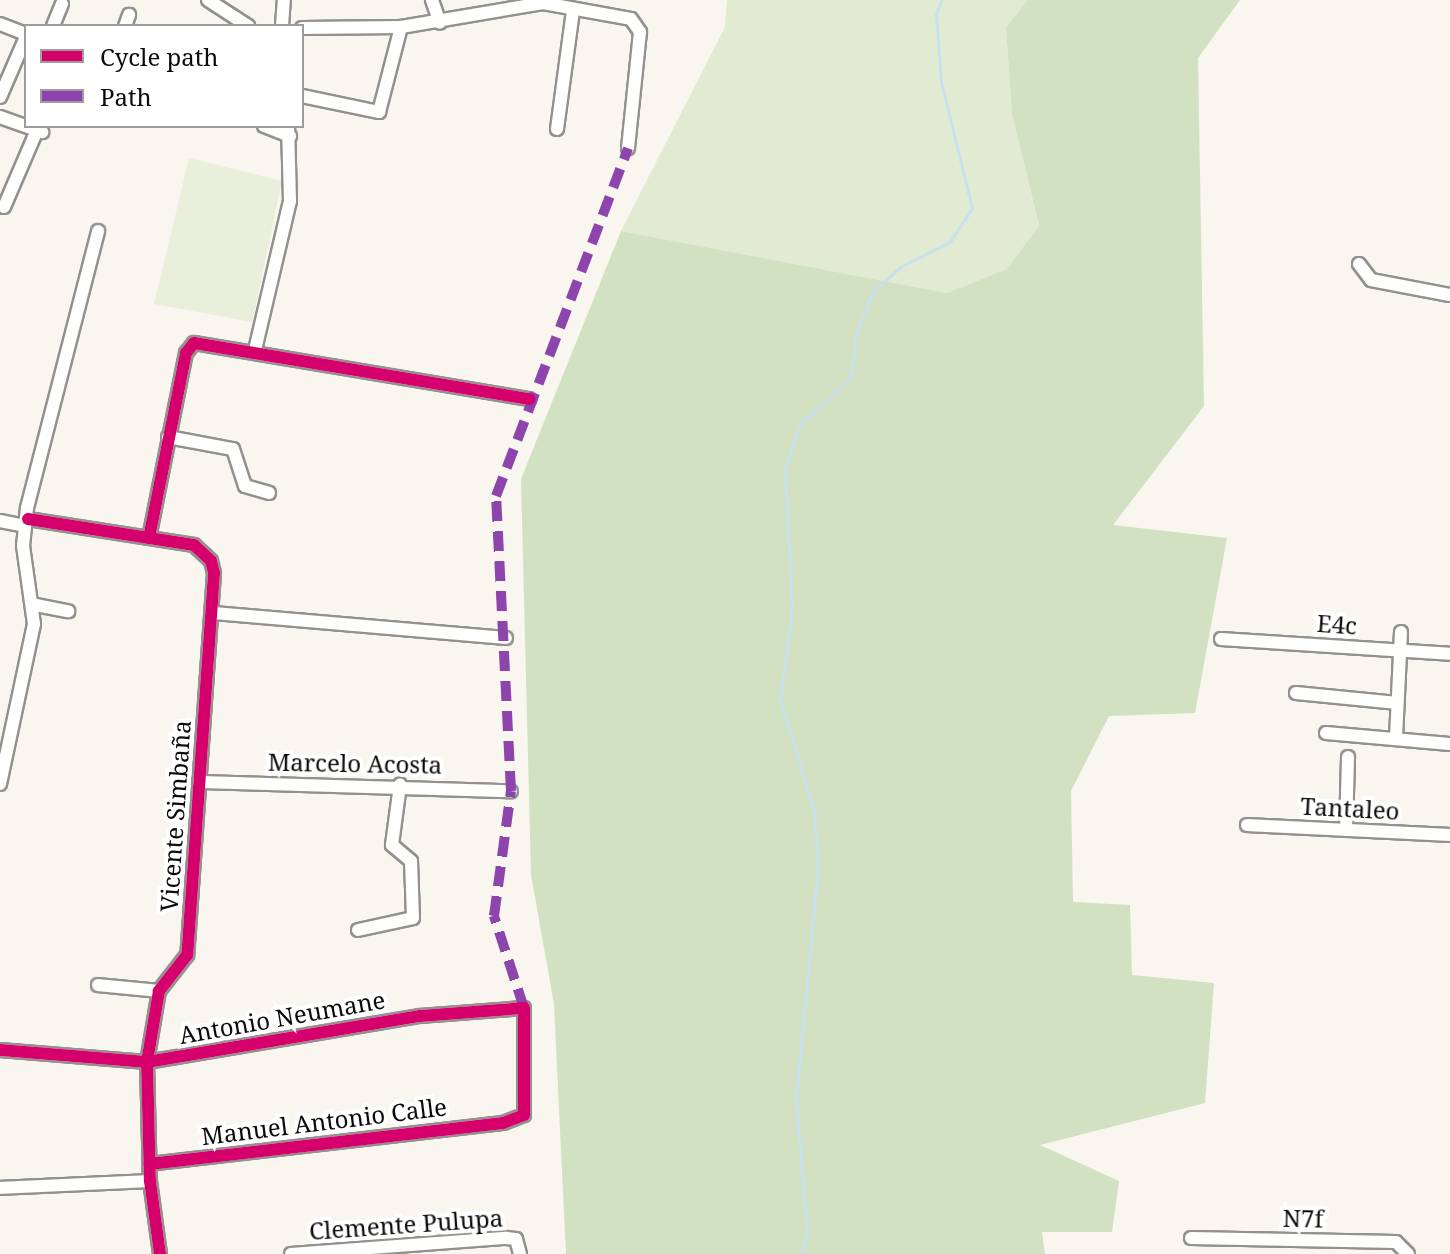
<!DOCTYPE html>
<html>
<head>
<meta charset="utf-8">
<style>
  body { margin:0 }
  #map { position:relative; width:1450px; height:1254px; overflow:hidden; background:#f8f6ef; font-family:"Noto Serif",serif }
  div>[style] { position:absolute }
  .green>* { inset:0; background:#e0ebd1 }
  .forest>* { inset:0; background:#d1e1c1 }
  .pitch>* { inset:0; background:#eaefdb }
  .stream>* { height:3px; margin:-1.5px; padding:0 1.5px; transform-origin:1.5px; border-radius:1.5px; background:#cae0ee }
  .roads { filter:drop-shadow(2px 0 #92918e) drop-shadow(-2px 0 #92918e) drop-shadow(0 2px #92918e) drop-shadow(0 -2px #92918e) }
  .street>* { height:12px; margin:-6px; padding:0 6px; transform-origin:6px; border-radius:6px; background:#fefefd }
  .quiet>* { height:10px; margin-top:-5px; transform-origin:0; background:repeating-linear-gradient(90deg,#8e44ad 0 20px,transparent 0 30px) }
  .cycleway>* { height:12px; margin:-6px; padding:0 6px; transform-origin:6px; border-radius:6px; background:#d6006c }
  span { translate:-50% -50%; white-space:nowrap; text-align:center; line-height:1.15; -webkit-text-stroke:8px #fff; paint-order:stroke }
  .street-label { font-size:24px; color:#0b0b0b }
  .legend { position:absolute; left:24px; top:24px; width:280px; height:104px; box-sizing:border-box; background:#fff; border:2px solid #9d9d9d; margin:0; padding:10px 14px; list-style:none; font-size:24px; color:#0b0b0b }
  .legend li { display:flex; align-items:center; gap:16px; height:40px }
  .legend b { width:40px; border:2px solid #9d9d9d }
</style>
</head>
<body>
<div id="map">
  <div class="green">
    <i style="clip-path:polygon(727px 0,1028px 0,1006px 27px,1012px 114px,1039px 227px,1007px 269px,947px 293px,621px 231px,725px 27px)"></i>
  </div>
  <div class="forest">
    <i style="clip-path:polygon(1028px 0,1240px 0,1198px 58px,1204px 406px,1113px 525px,1227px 538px,1195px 713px,1109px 716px,1071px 791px,1073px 902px,1130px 905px,1132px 975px,1214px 983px,1205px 1103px,1040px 1145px,1119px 1181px,1112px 1232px,1042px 1232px,1045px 1254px,566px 1254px,554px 1004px,531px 875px,521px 479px,621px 231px,947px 293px,1007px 269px,1039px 226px,1012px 114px,1006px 27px)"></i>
  </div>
  <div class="pitch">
    <i style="clip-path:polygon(189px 158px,282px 181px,252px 322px,154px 304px)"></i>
  </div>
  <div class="stream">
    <i style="left:802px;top:1254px;width:25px;rotate:-78deg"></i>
    <i style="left:807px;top:1230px;width:131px;rotate:-94.8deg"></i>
    <i style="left:796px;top:1099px;width:234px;rotate:-84.6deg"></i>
    <i style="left:818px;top:866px;width:56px;rotate:-94.1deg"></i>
    <i style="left:814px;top:810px;width:115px;rotate:-107.2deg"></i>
    <i style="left:780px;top:700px;width:93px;rotate:-82.6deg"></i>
    <i style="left:792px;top:608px;width:139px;rotate:-92.9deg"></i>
    <i style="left:785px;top:469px;width:46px;rotate:-71.2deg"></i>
    <i style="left:800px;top:425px;width:70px;rotate:-43.3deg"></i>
    <i style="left:851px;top:377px;width:43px;rotate:-83.4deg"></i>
    <i style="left:856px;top:334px;width:44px;rotate:-68.7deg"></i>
    <i style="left:872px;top:293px;width:38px;rotate:-43deg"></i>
    <i style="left:900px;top:267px;width:56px;rotate:-26.6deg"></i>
    <i style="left:950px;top:242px;width:40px;rotate:-57.1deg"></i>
    <i style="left:972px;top:208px;width:130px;rotate:-103.8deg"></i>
    <i style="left:941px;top:82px;width:68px;rotate:-94.2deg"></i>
    <i style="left:936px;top:14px;width:15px;rotate:-70deg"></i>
  </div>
  <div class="roads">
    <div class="street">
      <i style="left:208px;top:0;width:48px;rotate:33deg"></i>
      <i style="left:432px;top:0;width:24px;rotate:71deg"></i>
      <i style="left:0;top:24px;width:28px;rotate:21deg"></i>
      <i style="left:53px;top:26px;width:24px;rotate:-68deg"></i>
      <i style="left:125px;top:26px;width:12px;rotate:-70deg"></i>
      <i style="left:282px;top:26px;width:26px;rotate:-86deg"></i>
      <i style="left:302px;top:28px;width:99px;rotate:-0.6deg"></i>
      <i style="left:401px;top:27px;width:144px;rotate:-9.6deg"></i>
      <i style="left:543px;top:3px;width:89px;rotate:10.3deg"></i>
      <i style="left:631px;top:19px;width:16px;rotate:55deg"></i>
      <i style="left:640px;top:32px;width:117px;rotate:95.9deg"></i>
      <i style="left:302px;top:96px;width:79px;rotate:11.7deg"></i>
      <i style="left:379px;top:112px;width:88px;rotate:-75.5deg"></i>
      <i style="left:0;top:97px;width:65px;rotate:-66.6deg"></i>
      <i style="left:0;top:117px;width:45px;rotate:19.7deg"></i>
      <i style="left:264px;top:126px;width:28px;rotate:21deg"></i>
      <i style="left:557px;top:129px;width:119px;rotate:-82.3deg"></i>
      <i style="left:4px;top:207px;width:84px;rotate:-66.8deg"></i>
      <i style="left:1359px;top:264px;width:20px;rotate:53deg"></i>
      <i style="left:1371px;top:280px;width:80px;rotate:10.8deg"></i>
      <i style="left:255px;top:350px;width:153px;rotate:-76.8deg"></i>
      <i style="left:290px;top:201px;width:75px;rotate:-91.5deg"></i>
      <i style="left:168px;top:437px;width:66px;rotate:10.5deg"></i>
      <i style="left:233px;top:449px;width:39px;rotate:72deg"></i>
      <i style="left:245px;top:486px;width:25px;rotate:16deg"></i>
      <i style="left:28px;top:519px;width:168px;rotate:8.9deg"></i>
      <i style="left:194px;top:545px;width:23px;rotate:43deg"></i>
      <i style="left:211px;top:561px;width:12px;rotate:76deg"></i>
      <i style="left:214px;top:573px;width:383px;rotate:94deg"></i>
      <i style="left:187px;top:955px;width:46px;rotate:127.9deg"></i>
      <i style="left:159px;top:991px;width:72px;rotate:99.6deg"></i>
      <i style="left:147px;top:1062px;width:119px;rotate:88.6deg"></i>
      <i style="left:150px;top:1181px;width:74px;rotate:82.2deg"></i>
      <i style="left:0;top:521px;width:25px;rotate:11deg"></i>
      <i style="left:149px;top:538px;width:189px;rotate:-78.7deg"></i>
      <i style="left:186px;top:353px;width:13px;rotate:-51deg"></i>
      <i style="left:194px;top:343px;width:340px;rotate:9.5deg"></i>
      <i style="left:36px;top:605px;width:33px;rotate:11deg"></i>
      <i style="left:214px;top:613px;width:293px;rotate:4.9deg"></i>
      <i style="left:1221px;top:639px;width:229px;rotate:3.7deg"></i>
      <i style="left:1296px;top:693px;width:102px;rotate:5.6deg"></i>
      <i style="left:1326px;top:733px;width:124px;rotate:5.1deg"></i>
      <i style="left:1396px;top:738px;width:106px;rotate:-87.3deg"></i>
      <i style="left:199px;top:782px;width:312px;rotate:1.7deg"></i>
      <i style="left:0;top:784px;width:164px;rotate:-78deg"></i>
      <i style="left:34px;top:624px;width:79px;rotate:-98deg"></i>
      <i style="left:23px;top:546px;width:38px;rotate:-84deg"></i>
      <i style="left:27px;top:508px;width:286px;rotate:-75.6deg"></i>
      <i style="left:1247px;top:825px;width:203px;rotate:2.8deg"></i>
      <i style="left:1346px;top:830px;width:73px;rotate:-88.4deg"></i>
      <i style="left:358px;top:930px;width:56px;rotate:-12.3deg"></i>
      <i style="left:413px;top:918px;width:57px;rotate:-92deg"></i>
      <i style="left:411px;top:861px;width:25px;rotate:-140deg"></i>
      <i style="left:392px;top:845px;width:61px;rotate:-82.4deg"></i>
      <i style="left:98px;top:985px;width:61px;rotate:5.6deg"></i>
      <i style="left:0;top:1050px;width:147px;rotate:4.7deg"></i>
      <i style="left:147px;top:1062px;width:277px;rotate:-9.6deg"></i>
      <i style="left:420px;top:1016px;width:104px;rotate:-4.4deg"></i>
      <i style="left:524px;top:1008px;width:107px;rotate:90deg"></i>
      <i style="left:524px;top:1115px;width:22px;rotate:159deg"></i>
      <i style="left:503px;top:1123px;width:356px;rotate:173.4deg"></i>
      <i style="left:0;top:1188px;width:150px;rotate:-2.7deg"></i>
      <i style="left:1191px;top:1238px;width:205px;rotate:1.1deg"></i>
      <i style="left:1396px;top:1242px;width:17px;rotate:45deg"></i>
      <i style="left:291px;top:1254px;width:216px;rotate:-4.3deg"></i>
      <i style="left:506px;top:1238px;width:10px;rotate:6deg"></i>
      <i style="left:516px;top:1239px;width:16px;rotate:75deg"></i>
    </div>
  </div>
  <div class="quiet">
    <i style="left:524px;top:1008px;width:97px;rotate:-108.1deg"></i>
    <i style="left:494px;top:916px;width:126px;rotate:-82.3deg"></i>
    <i style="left:511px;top:791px;width:295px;rotate:-92.9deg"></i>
    <i style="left:496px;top:496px;width:372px;rotate:-69.2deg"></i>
  </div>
  <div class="cycleway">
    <i style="left:28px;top:519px;width:168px;rotate:8.9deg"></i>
    <i style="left:194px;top:545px;width:23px;rotate:43deg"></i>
    <i style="left:211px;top:561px;width:12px;rotate:76deg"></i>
    <i style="left:214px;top:573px;width:383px;rotate:94deg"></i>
    <i style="left:187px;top:955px;width:46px;rotate:127.9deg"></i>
    <i style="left:159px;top:991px;width:72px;rotate:99.6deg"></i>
    <i style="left:147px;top:1062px;width:119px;rotate:88.6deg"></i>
    <i style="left:150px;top:1181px;width:74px;rotate:82.2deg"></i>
    <i style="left:149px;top:538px;width:189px;rotate:-78.7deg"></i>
    <i style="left:186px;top:353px;width:13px;rotate:-51deg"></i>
    <i style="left:194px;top:343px;width:340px;rotate:9.5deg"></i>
    <i style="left:0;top:1050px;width:147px;rotate:4.7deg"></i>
    <i style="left:147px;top:1062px;width:277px;rotate:-9.6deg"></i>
    <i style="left:420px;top:1016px;width:104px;rotate:-4.4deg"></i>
    <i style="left:524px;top:1008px;width:107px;rotate:90deg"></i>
    <i style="left:524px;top:1115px;width:22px;rotate:159deg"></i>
    <i style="left:503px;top:1123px;width:356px;rotate:173.4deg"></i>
  </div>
  <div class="street-label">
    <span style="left:1337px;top:624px;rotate:4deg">E4c</span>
    <span style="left:355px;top:763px;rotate:1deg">Marcelo Acosta</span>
    <span style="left:1350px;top:808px;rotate:3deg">Tantaleo</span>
    <span style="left:175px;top:816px;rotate:-86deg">Vicente Simbaña</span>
    <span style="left:282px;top:1017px;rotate:-10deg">Antonio Neumane</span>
    <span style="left:324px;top:1121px;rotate:-7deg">Manuel Antonio Calle</span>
    <span style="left:1303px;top:1218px;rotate:1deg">N7f</span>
    <span style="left:406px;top:1224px;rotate:-4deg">Clemente Pulupa</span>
  </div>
  <ul class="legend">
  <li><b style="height:10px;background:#d6006c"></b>Cycle path</li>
  <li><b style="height:10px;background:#8e44ad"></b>Path</li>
  </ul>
</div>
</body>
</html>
